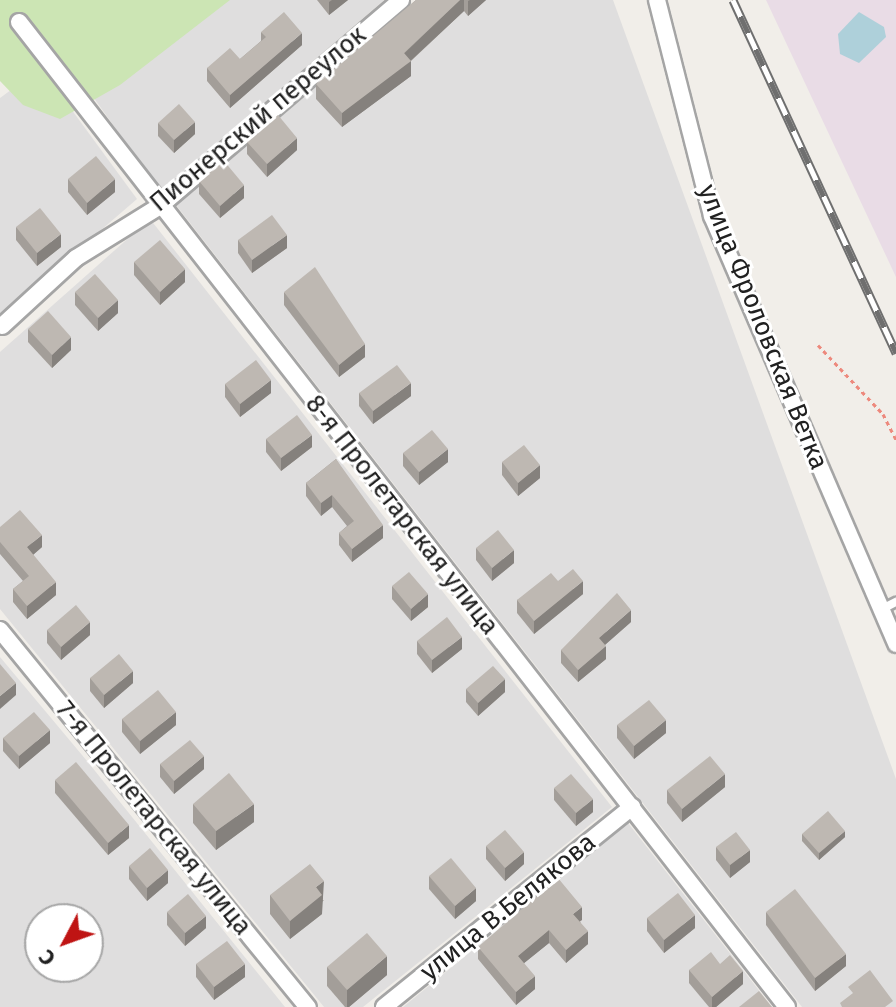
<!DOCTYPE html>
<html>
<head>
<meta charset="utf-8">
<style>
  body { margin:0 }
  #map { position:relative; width:896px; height:1007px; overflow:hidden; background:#f1eee9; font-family:"Fira Sans",sans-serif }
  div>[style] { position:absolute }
  .residential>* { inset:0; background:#dfdede }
  .industrial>* { inset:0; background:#e9dce6 }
  .grass>* { inset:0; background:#cce5b4 }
  .water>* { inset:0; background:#aed0da }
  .path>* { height:3px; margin-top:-1.5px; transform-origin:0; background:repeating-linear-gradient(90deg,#ed897d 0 4px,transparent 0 8px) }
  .roads { filter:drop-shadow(2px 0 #a5a5a5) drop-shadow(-2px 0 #a5a5a5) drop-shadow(0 2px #a5a5a5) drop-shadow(0 -2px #a5a5a5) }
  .service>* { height:8px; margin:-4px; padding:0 4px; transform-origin:4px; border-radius:4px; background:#fff }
  .minor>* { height:16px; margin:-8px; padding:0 8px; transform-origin:8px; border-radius:8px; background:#fff }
  .rail>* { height:9px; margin-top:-4.5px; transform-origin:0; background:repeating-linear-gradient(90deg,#fff 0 18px,#6f6f6f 0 36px); box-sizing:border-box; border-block:2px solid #6f6f6f }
  .wall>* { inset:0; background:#a39e99 }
  .shaded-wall>* { inset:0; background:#85817d }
  .building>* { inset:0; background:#beb8b2 }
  span { translate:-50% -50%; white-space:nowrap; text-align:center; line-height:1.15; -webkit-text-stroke:6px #fff; paint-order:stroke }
  .street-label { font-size:26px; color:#212121 }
  .north { position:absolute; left:24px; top:903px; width:80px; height:80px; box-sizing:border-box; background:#fff; border:2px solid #a6a6a6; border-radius:50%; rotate:229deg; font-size:22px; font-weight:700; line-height:32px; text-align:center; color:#212121 }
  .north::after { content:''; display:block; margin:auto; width:28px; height:36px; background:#bf1413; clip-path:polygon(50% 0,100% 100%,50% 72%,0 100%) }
</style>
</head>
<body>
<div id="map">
  <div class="residential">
    <i style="clip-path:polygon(202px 0,384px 0,161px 192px,91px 94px)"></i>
    <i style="clip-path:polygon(419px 0,613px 0,896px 779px,896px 1007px,802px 1007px,176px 205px)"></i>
    <i style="clip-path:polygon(41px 68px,137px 199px,0 317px,0 98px)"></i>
    <i style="clip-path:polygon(150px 219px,612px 807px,363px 1007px,324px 1007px,0 609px,0 352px)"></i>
    <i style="clip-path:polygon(evenodd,0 657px,87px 761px,285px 1007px,0 1007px,0 657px,40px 919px,88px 919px,88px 967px,40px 967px,40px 919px)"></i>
    <i style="clip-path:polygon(628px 823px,772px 1007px,403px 1007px)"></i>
  </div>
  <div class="industrial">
    <i style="clip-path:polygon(766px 0,896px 0,896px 277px)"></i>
  </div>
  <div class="grass">
    <i style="clip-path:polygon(0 0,230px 0,120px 85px,60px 119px,23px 105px,0 81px)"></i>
  </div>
  <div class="water">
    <i style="clip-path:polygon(859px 12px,884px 27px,886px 37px,859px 63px,840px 54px,838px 34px)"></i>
  </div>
  <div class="path">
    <i style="left:818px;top:345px;width:95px;rotate:46.7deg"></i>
    <i style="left:883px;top:414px;width:29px;rotate:63deg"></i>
  </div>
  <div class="roads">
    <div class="service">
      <i style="left:882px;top:609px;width:16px;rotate:-27deg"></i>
    </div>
    <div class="minor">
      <i style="left:657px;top:0;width:223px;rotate:75.7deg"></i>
      <i style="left:712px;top:216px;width:466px;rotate:66.7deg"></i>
      <i style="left:19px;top:22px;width:1249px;rotate:52.06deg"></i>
      <i style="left:2px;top:326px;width:100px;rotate:-42.6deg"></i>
      <i style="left:76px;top:258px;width:99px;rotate:-31.8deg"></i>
      <i style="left:160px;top:206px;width:317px;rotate:-40.5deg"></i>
      <i style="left:0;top:630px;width:487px;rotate:50.8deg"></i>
      <i style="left:384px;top:1007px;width:319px;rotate:-38.9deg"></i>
    </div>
  </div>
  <div class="rail">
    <i style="left:733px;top:0;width:389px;rotate:65.2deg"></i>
  </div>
  <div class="wall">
    <i style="clip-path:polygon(317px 0,348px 0,329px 15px)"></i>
    <i style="clip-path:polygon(416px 0,486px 0,468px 16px,464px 11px,411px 61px,411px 76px,342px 127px,316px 99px,316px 84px)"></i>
    <i style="clip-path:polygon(261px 32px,302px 45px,230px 108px,207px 81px,207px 68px,240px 59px,261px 41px)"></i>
    <i style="clip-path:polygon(158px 123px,195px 134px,174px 153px,158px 136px)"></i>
    <i style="clip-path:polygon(247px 142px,297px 150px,267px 177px,247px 154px)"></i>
    <i style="clip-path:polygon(68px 179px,115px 192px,87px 215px,68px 192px)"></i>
    <i style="clip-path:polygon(199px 181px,244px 198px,220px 218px,199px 194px)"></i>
    <i style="clip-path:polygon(16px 227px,61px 247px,37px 266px,16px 240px)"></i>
    <i style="clip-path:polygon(238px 240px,287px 248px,252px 273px,238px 253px)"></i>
    <i style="clip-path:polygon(134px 262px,185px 282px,160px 305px,134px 275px)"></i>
    <i style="clip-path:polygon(75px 292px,118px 313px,98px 331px,75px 305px)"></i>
    <i style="clip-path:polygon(284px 292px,365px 357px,339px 377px,284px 305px)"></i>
    <i style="clip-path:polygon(28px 329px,71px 350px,52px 368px,28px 342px)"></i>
    <i style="clip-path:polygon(225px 384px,271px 393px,240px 417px,225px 397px)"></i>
    <i style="clip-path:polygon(359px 393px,411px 396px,373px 424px,359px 406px)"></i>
    <i style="clip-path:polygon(266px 439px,312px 447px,281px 471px,266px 452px)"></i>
    <i style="clip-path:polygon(403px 453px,448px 462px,419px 485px,403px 466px)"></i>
    <i style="clip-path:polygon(336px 459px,383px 538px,352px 562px,339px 545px,339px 533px,347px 526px,332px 507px,321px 516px,306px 496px,306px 483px)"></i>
    <i style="clip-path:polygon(502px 462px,540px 478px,518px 496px,502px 475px)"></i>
    <i style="clip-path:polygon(0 527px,42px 547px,33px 555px,56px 595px,27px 619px,13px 602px,13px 589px,23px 581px,0 554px)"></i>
    <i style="clip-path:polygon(476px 548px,514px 563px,492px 581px,476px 560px)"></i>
    <i style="clip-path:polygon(558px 581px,583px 594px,534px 634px,517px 613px,517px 600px)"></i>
    <i style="clip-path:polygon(392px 586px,428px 607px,411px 621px,392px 599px)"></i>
    <i style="clip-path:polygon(631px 622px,605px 645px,606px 659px,578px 682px,561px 663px,561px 650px)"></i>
    <i style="clip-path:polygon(47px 630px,90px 635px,61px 660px,47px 643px)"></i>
    <i style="clip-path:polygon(417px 641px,462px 649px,432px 673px,417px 654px)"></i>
    <i style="clip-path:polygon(90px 678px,133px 683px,104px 708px,90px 691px)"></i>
    <i style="clip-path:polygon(466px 689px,505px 692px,478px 716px,466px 702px)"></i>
    <i style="clip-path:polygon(122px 719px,176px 725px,140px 754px,122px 732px)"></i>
    <i style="clip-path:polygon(617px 725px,666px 733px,634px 759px,617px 738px)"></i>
    <i style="clip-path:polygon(3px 738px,50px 743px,19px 769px,3px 751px)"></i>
    <i style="clip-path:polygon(160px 764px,204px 769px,174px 794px,160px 777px)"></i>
    <i style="clip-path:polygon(55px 780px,129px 838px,108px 855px,55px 793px)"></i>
    <i style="clip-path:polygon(725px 787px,682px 822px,667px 803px,667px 790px)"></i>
    <i style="clip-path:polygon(554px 788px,593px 812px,576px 826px,554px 800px)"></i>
    <i style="clip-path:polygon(193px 804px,254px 822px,216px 850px,193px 823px)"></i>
    <i style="clip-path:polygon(802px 834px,845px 837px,819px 860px,802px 841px)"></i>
    <i style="clip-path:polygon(486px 846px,524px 864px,505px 881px,486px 859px)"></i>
    <i style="clip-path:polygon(716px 847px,750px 862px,730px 878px,716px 860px)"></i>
    <i style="clip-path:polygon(129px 866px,168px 883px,147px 901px,129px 879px)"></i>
    <i style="clip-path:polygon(429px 876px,476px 901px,455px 919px,429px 889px)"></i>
    <i style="clip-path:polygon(270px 895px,324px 900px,322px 902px,322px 914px,290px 939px,270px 914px)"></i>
    <i style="clip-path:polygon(167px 912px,206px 928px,185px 946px,167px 925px)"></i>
    <i style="clip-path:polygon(766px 912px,846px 966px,815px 991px,766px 925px)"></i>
    <i style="clip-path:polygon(647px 918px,695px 928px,664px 953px,647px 931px)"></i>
    <i style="clip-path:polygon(582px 920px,580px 921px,588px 944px,566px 963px,549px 943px,524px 963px,535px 989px,516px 1005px,478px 959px,478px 947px)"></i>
    <i style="clip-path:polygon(196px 964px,245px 977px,214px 1000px,196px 977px)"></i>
    <i style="clip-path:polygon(720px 964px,743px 984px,716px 1007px,709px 1007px,689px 983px,689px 970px)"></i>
    <i style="clip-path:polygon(327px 967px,387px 975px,349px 1007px,345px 1007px,327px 986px)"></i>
  </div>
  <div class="shaded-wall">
    <i style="clip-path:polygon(332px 0,348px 0,329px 15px,329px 2px)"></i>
    <i style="clip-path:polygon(460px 0,464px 0,464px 11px,406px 65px,411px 61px,411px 76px,342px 127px,342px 113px)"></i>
    <i style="clip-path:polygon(470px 0,486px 0,468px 16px,468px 1px)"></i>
    <i style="clip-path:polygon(302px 33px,302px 45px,230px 108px,230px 95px)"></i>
    <i style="clip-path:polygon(195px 122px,195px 134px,174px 153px,174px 140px)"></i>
    <i style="clip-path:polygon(297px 138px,297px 150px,267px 177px,267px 164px)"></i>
    <i style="clip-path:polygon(115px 179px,115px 192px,87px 215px,87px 203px)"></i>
    <i style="clip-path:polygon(244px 185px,244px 198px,220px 218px,220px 206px)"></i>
    <i style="clip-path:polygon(61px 234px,61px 247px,37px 266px,37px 253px)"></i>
    <i style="clip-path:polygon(287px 235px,287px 248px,252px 273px,252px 260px)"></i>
    <i style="clip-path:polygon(185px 269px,185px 282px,160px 305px,160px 292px)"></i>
    <i style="clip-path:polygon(118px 300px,118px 313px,98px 331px,98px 318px)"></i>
    <i style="clip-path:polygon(71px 337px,71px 350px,52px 368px,52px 355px)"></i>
    <i style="clip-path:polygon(365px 344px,365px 357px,339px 377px,339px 365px)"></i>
    <i style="clip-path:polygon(271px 380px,271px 393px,240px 417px,240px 404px)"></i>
    <i style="clip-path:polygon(411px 383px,411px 396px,373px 424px,373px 411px)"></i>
    <i style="clip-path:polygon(312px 435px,312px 447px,281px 471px,281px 458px)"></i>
    <i style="clip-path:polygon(448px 449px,448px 462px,419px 485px,419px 472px)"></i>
    <i style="clip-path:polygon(540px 465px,540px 478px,518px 496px,518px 483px)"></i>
    <i style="clip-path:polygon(332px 495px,332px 507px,321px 516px,321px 503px)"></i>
    <i style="clip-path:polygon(383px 525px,383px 538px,352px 562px,352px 549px)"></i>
    <i style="clip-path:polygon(42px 535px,42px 547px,27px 560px,27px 547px)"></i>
    <i style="clip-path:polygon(514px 550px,514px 563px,492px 581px,492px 568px)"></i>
    <i style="clip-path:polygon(583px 581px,583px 594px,534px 634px,534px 621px)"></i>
    <i style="clip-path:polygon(56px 582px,56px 595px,27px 619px,27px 606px)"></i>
    <i style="clip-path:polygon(428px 594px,428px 607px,411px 621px,411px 609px)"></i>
    <i style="clip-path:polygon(631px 610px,631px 622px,599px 650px,599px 638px)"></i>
    <i style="clip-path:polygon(90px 622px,90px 635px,61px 660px,61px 647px)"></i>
    <i style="clip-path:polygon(462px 637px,462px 649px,432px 673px,432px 660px)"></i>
    <i style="clip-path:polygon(606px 646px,606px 659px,578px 682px,578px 670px)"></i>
    <i style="clip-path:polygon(133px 671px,133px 683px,104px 708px,104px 695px)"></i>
    <i style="clip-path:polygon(505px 679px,505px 692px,478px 716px,478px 703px)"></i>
    <i style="clip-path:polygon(16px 683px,16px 695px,0 709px,0 696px)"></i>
    <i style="clip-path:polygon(176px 712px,176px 725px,140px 754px,140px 741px)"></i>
    <i style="clip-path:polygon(666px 720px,666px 733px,634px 759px,634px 746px)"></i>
    <i style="clip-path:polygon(50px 730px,50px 743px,19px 769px,19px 756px)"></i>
    <i style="clip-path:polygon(204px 756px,204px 769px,174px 794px,174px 781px)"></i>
    <i style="clip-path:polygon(725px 774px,725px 787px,682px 822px,682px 809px)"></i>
    <i style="clip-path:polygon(593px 799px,593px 812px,576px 826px,576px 813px)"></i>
    <i style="clip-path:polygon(254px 804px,254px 822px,216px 850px,216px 831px)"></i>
    <i style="clip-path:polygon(129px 825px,129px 838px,108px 855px,108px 843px)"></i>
    <i style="clip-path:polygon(845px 831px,845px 837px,819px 860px,819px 853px)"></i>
    <i style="clip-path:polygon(750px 850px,750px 862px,730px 878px,730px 865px)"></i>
    <i style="clip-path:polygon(524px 852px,524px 864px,505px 881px,505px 868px)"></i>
    <i style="clip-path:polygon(168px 870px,168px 883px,147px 901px,147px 888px)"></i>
    <i style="clip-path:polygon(324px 881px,322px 914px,290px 939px,290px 921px,316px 887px)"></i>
    <i style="clip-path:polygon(476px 888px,476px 901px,455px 919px,455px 906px)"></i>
    <i style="clip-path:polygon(582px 907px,582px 920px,573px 926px,573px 914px)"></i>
    <i style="clip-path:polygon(695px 915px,695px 928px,664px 953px,664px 940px)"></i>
    <i style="clip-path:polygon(206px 916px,206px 928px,185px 946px,185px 933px)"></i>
    <i style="clip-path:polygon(549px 930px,549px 943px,518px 968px,518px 956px)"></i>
    <i style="clip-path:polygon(588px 931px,588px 944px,566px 963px,566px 950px)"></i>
    <i style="clip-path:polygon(846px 954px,846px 966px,815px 991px,815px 978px)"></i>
    <i style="clip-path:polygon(387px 956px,387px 975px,349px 1007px,347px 1007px,347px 990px)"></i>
    <i style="clip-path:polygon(245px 964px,245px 977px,214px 1000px,214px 987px)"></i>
    <i style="clip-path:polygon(743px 971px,743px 984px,716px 1007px,712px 1007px,712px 997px)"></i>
    <i style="clip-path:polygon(535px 976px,535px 989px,516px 1005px,516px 992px)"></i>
  </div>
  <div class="building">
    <i style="clip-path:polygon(416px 0,460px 0,404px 53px,411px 61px,342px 113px,316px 84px)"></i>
    <i style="clip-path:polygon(284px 12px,302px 33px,230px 95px,207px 68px,230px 48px,240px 59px,266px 37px,261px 32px)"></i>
    <i style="clip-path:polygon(179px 104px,195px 122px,174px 140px,158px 123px)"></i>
    <i style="clip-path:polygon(278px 115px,297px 138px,267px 164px,247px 142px)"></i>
    <i style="clip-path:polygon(96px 156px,115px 179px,87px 203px,68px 179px)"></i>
    <i style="clip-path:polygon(224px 161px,244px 185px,220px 206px,199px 181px)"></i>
    <i style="clip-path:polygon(40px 208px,61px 234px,37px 253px,16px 227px)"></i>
    <i style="clip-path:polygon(272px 215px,287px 235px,252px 260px,238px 240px)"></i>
    <i style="clip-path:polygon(160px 240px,185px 269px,160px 292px,134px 262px)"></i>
    <i style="clip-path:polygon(315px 267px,365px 344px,339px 365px,284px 292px)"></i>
    <i style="clip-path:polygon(95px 274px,118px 300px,98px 318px,75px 292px)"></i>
    <i style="clip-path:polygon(48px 311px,71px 337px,52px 355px,28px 329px)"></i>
    <i style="clip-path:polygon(256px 360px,271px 380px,240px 404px,225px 384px)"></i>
    <i style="clip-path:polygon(397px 365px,411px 383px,373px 411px,359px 393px)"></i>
    <i style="clip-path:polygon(297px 415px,312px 435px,281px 458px,266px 439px)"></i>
    <i style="clip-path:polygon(432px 430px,448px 449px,419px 472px,403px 453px)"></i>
    <i style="clip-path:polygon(524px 445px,540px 465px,518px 483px,502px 462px)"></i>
    <i style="clip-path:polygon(336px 459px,383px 525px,352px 549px,339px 533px,354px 521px,332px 495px,321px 503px,306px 483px)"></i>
    <i style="clip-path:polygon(20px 510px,42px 535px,27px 547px,56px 582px,27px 606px,13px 589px,29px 576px,0 542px,0 527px)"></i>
    <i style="clip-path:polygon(498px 530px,514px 550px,492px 568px,476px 548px)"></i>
    <i style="clip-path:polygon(573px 569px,583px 581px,534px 621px,517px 600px,551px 573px,558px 581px)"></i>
    <i style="clip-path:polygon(409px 572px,428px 594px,411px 609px,392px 586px)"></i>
    <i style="clip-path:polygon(617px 593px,631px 610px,599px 638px,606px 646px,578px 670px,561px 650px)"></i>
    <i style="clip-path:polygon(76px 605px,90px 622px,61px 647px,47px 630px)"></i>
    <i style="clip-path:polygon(447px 617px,462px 637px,432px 660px,417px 641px)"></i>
    <i style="clip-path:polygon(119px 654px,133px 671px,104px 695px,90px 678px)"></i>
    <i style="clip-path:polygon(0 664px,16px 683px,0 696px)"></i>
    <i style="clip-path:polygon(493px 666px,505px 679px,478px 703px,466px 689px)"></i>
    <i style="clip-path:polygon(158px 690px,176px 712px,140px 741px,122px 719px)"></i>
    <i style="clip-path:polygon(649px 700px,666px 720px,634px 746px,617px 725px)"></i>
    <i style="clip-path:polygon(34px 712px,50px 730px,19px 756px,3px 738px)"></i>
    <i style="clip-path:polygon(190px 740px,204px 756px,174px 781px,160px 764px)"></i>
    <i style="clip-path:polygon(710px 756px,725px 774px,682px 809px,667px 790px)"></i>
    <i style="clip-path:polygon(76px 762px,129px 825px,108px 843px,55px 780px)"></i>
    <i style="clip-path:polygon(229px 773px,254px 804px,216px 831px,193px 804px)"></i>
    <i style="clip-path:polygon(571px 774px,593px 799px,576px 813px,554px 788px)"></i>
    <i style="clip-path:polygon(828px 811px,845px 831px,819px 853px,802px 834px)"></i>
    <i style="clip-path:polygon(505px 830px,524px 852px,505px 868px,486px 846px)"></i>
    <i style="clip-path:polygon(736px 832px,750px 850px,730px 865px,716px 847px)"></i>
    <i style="clip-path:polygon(150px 848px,168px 870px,147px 888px,129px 866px)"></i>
    <i style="clip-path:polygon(451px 858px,476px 888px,455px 906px,429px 876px)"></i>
    <i style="clip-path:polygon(310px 864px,324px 881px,316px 887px,322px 895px,290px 921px,270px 895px)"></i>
    <i style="clip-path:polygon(558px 878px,582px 907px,573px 914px,588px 931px,566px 950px,549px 930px,518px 956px,535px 976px,516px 992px,478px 947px)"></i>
    <i style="clip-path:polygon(795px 889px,846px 954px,815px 978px,766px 912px)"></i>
    <i style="clip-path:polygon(678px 893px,695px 915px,664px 940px,647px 918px)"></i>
    <i style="clip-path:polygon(188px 894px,206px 916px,185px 933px,167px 912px)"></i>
    <i style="clip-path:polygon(367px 933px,387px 956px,347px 990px,327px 967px)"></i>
    <i style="clip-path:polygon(227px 941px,245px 964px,214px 987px,196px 964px)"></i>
    <i style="clip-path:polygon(711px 952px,720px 964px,730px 955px,743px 971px,712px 997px,689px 970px)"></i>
    <i style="clip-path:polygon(870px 970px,893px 1001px,885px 1007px,842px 1007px,840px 1003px,853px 993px,848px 987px)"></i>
    <i style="clip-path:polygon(759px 991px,772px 1007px,739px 1007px)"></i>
  </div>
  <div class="street-label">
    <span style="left:258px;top:119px;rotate:-40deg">Пионерский переулок</span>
    <span style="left:763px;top:327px;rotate:68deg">улица Фроловская Ветка</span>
    <span style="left:402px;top:515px;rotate:52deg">8-я Пролетарская улица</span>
    <span style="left:154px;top:818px;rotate:51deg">7-я Пролетарская улица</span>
    <span style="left:508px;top:907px;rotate:-39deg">улица В.Белякова</span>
  </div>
  <div class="north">С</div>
</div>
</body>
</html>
